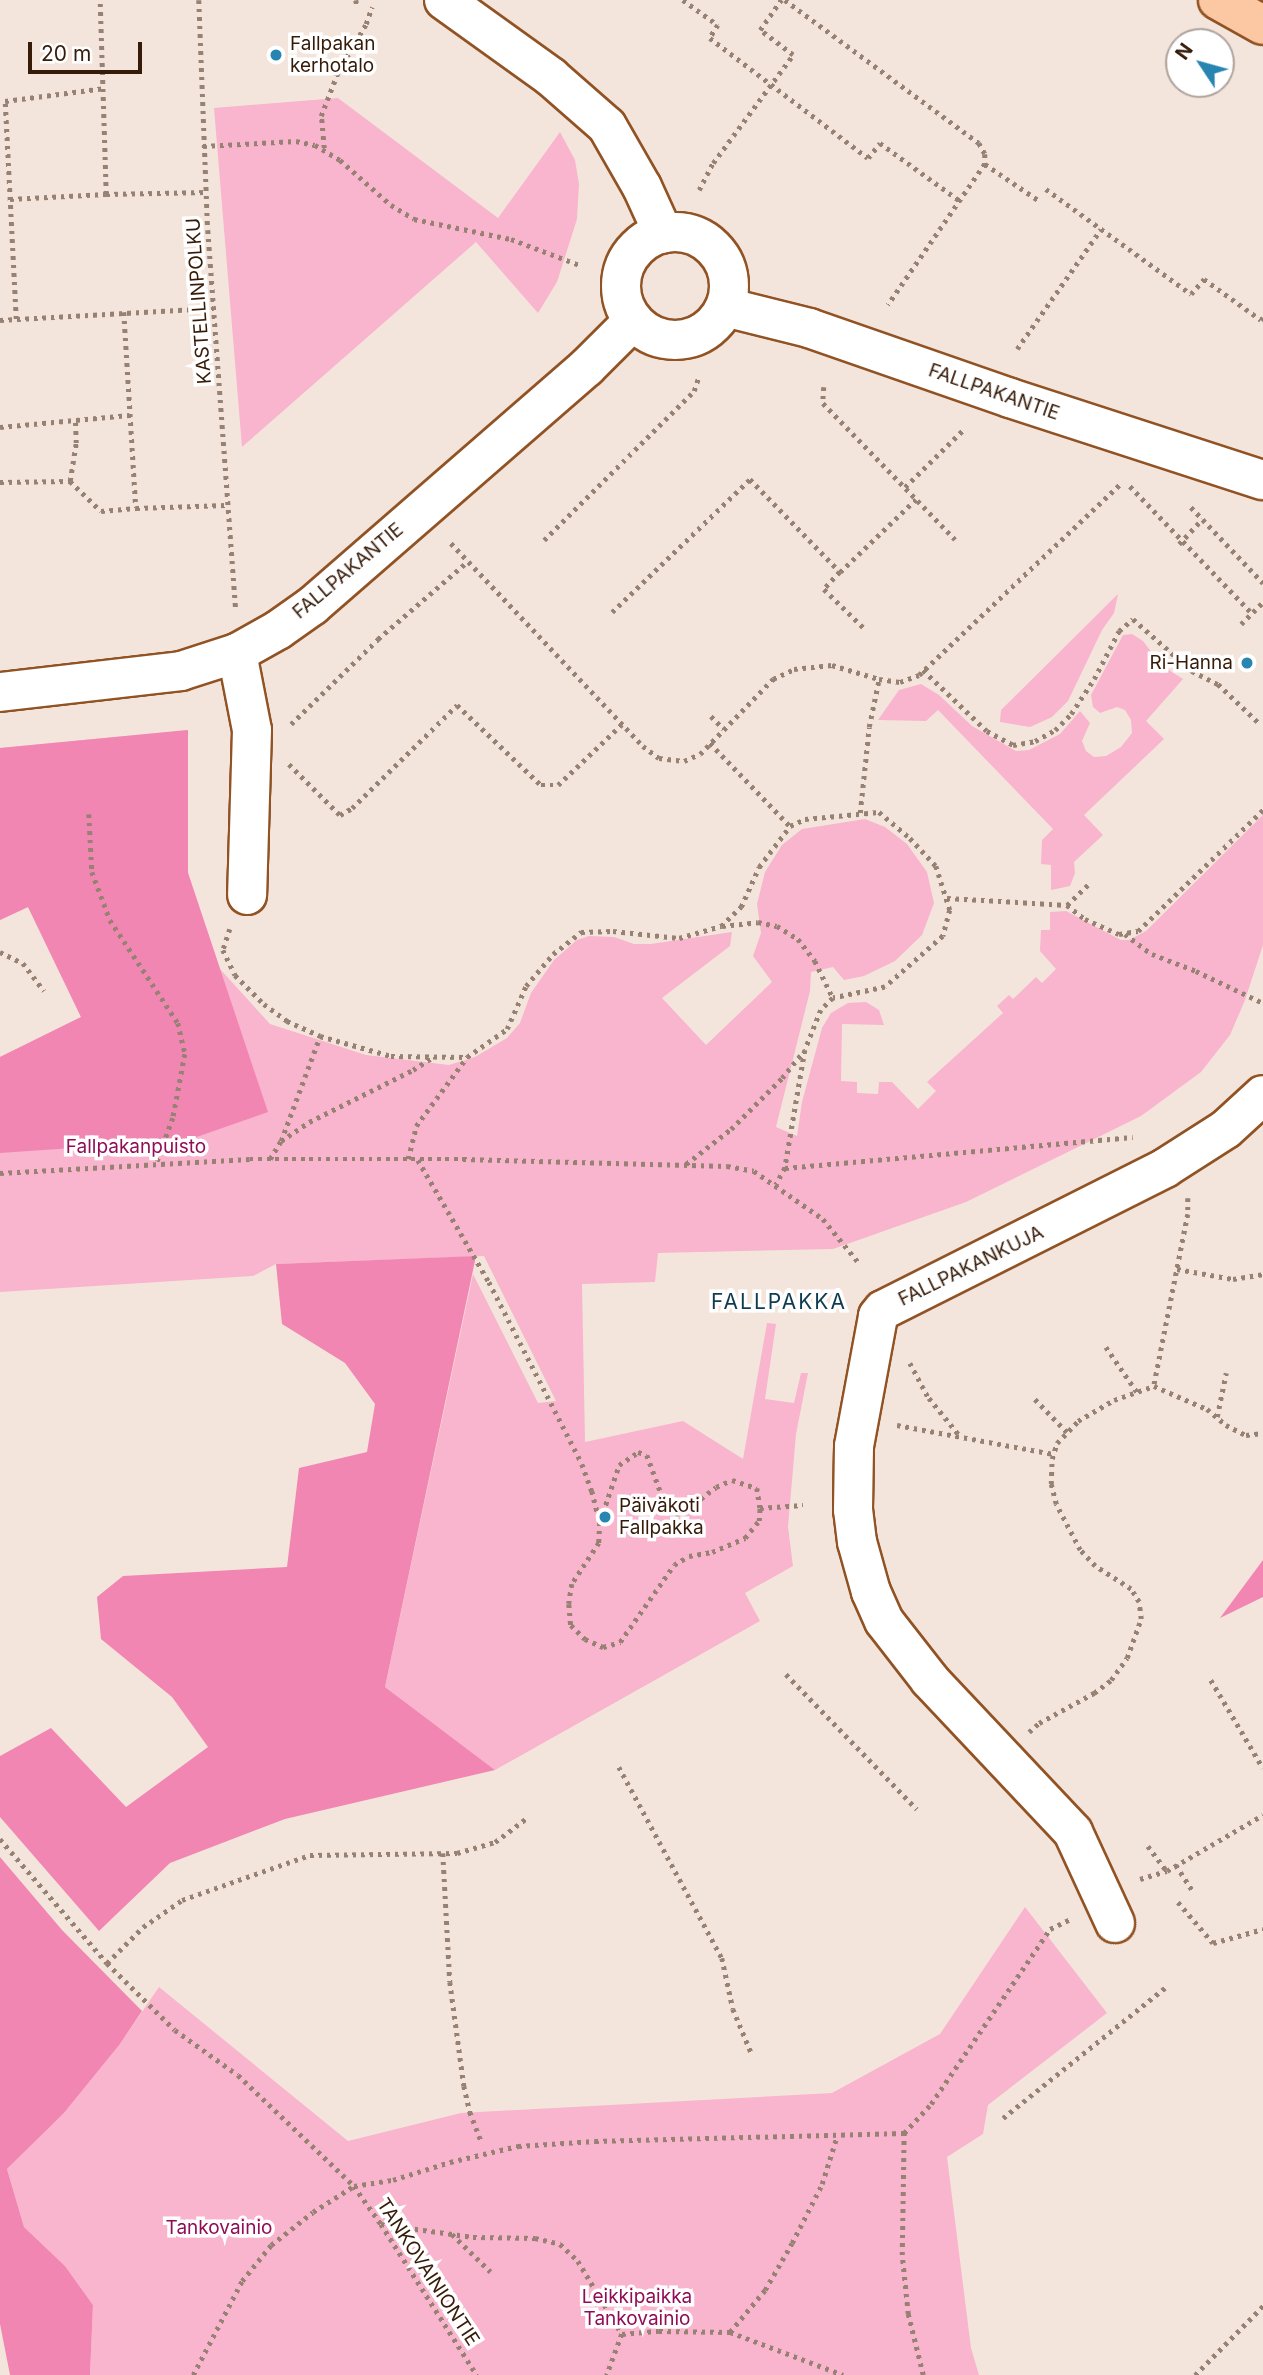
<!DOCTYPE html>
<html>
<head>
<meta charset="utf-8">
<style>
  body { margin:0 }
  #map { position:relative; width:1263px; height:2375px; overflow:hidden; background:#f4e5dc; font-family:Inter,sans-serif }
  div>[style] { position:absolute }
  .green>* { inset:0; background:#f9b4ce }
  .forest>* { inset:0; background:#f286b3 }
  .path>* { height:4.5px; margin-top:-2.25px; transform-origin:0; background:repeating-linear-gradient(90deg,#968173 0 3.5px,transparent 0 8.5px) }
  .roads { filter:drop-shadow(2px 0 #915324) drop-shadow(-2px 0 #915324) drop-shadow(0 2px #915324) drop-shadow(0 -2px #915324) }
  .minor>* { height:38px; margin:-19px; padding:0 19px; transform-origin:19px; border-radius:19px; background:#fff }
  .minor>.ring { margin:-19px; padding:0; box-sizing:content-box; background:none; border:38px solid #fff; border-radius:50% }
  .major>* { height:38px; margin:-19px; padding:0 19px; transform-origin:19px; border-radius:19px; background:#fcc8a4 }
  .dots>* { width:19px; height:19px; translate:-50% -50%; box-sizing:border-box; border:4px solid #fff; border-radius:50% }
  span { translate:-50% -50%; white-space:nowrap; text-align:center; line-height:1.15; -webkit-text-stroke:7px #fff; paint-order:stroke }
  .poi-label { font-size:19px; color:#361b08 }
  .left { translate:0 -50%; text-align:left }
  .right { translate:-100% -50%; text-align:right }
  .street-label { font-size:19px; color:#361b08 }
  .park-label { font-size:19px; color:#910e56 }
  .neighbourhood-label { font-size:21px; color:#0f3b50; letter-spacing:2px }
  .north { position:absolute; left:1165px; top:28px; width:70px; height:70px; box-sizing:border-box; background:#fff; border:2px solid #afa49c; border-radius:50%; rotate:306deg; font-size:19px; font-weight:700; line-height:28px; text-align:center; color:#361b08 }
  .north::after { content:''; display:block; margin:auto; width:24px; height:32px; background:#2884b1; clip-path:polygon(50% 0,100% 100%,50% 72%,0 100%) }
  .scale { position:absolute; left:28px; top:42px; width:114px; height:32px; box-sizing:border-box; border:4px solid #361b08; border-top:0; padding-left:9px; font-size:21px; line-height:24px; white-space:nowrap; color:#361b08; -webkit-text-stroke:5px #fff; paint-order:stroke }
</style>
</head>
<body>
<div id="map">
  <div class="green">
    <i style="clip-path:polygon(338px 98px,498px 218px,560px 132px,575px 160px,579px 184px,577px 219px,557px 282px,538px 313px,476px 242px,242px 447px,214px 108px)"></i>
    <i style="clip-path:polygon(1118px 594px,1114px 613px,1102px 630px,1068px 701px,1052px 717px,1030px 727px,1000px 722px,1001px 710px)"></i>
    <i style="clip-path:polygon(1132px 634px,1143px 641px,1161px 665px,1183px 679px,1146px 721px,1164px 739px,1084px 815px,1103px 835px,1074px 862px,1075px 873px,1070px 886px,1051px 890px,1051px 865px,1041px 864px,1042px 840px,1053px 829px,938px 710px,926px 721px,878px 720px,899px 690px,921px 684px,939px 695px,972px 726px,1016px 751px,1029px 750px,1060px 734px,1080px 711px,1090px 723px,1082px 741px,1086px 751px,1094px 757px,1106px 756px,1121px 747px,1132px 733px,1131px 720px,1125px 710px,1117px 707px,1100px 713px,1093px 707px,1091px 695px,1123px 635px)"></i>
    <i style="clip-path:polygon(188px 730px,188px 873px,220px 969px,270px 1024px,366px 1055px,449px 1065px,475px 1057px,507px 1038px,520px 1023px,531px 993px,554px 960px,577px 940px,589px 936px,614px 937px,634px 944px,651px 944px,732px 932px,730px 946px,662px 998px,706px 1045px,772px 982px,753px 956px,761px 933px,757px 904px,765px 872px,782px 845px,802px 829px,865px 819px,885px 827px,907px 844px,927px 872px,934px 903px,922px 935px,895px 961px,864px 976px,844px 980px,833px 967px,811px 972px,810px 991px,776px 1127px,797px 1136px,802px 1102px,822px 1028px,831px 1013px,848px 1003px,866px 1002px,879px 1010px,884px 1025px,842px 1024px,841px 1081px,857px 1082px,857px 1093px,878px 1094px,879px 1082px,892px 1082px,918px 1109px,936px 1091px,927px 1082px,1003px 1013px,997px 1006px,1009px 995px,1013px 999px,1036px 977px,1042px 983px,1056px 969px,1040px 951px,1041px 930px,1050px 930px,1050px 912px,1066px 911px,1121px 940px,1129px 940px,1146px 931px,1263px 815px,1263px 945px,1245px 1000px,1230px 1035px,1201px 1072px,1141px 1116px,966px 1202px,833px 1249px,658px 1253px,655px 1282px,582px 1284px,585px 1442px,683px 1421px,743px 1459px,767px 1323px,776px 1324px,765px 1399px,794px 1403px,801px 1373px,808px 1373px,796px 1434px,788px 1527px,793px 1566px,745px 1593px,760px 1621px,495px 1770px,385px 1687px,473px 1274px,538px 1403px,556px 1401px,484px 1256px,276px 1264px,253px 1276px,0 1292px,0 1057px,81px 1017px,28px 907px,0 920px,0 748px)"></i>
    <i style="clip-path:polygon(1025px 1907px,1107px 2013px,988px 2105px,983px 2134px,947px 2157px,971px 2348px,979px 2375px,90px 2375px,93px 2305px,65px 2266px,24px 2227px,7px 2169px,64px 2113px,120px 2044px,159px 1987px,348px 2141px,461px 2113px,832px 2093px,940px 2034px)"></i>
  </div>
  <div class="forest">
    <i style="clip-path:polygon(188px 730px,188px 873px,268px 1112px,188px 1140px,0 1153px,0 1057px,81px 1017px,28px 907px,0 920px,0 748px)"></i>
    <i style="clip-path:polygon(476px 1256px,385px 1687px,495px 1770px,285px 1819px,170px 1863px,99px 1931px,0 1817px,0 1756px,51px 1728px,126px 1807px,208px 1747px,172px 1697px,101px 1639px,97px 1597px,123px 1576px,287px 1567px,299px 1468px,367px 1452px,375px 1404px,345px 1363px,282px 1324px,276px 1264px)"></i>
    <i style="clip-path:polygon(1263px 1560px,1263px 1597px,1220px 1618px)"></i>
    <i style="clip-path:polygon(0 1857px,62px 1930px,142px 2011px,120px 2044px,64px 2113px,7px 2169px,24px 2227px,65px 2266px,93px 2305px,90px 2375px,10px 2375px,0 2324px)"></i>
  </div>
  <div class="path">
    <i style="left:199px;top:0;width:230px;rotate:87.8deg"></i>
    <i style="left:208px;top:230px;width:382px;rotate:85.8deg"></i>
    <i style="left:356px;top:0;width:6px;rotate:81deg"></i>
    <i style="left:683px;top:0;width:43px;rotate:35.5deg"></i>
    <i style="left:718px;top:25px;width:15px;rotate:122deg"></i>
    <i style="left:710px;top:38px;width:198px;rotate:37.2deg"></i>
    <i style="left:868px;top:158px;width:19px;rotate:-51deg"></i>
    <i style="left:880px;top:143px;width:99px;rotate:35.9deg"></i>
    <i style="left:785px;top:0;width:241px;rotate:36.4deg"></i>
    <i style="left:979px;top:143px;width:13px;rotate:61deg"></i>
    <i style="left:985px;top:154px;width:10px;rotate:90deg"></i>
    <i style="left:985px;top:164px;width:171px;rotate:124.5deg"></i>
    <i style="left:203px;top:146px;width:93px;rotate:-3.1deg"></i>
    <i style="left:296px;top:141px;width:19px;rotate:12deg"></i>
    <i style="left:315px;top:145px;width:29px;rotate:31deg"></i>
    <i style="left:340px;top:160px;width:68px;rotate:41.4deg"></i>
    <i style="left:391px;top:205px;width:27px;rotate:31deg"></i>
    <i style="left:414px;top:219px;width:99px;rotate:11.7deg"></i>
    <i style="left:511px;top:239px;width:76px;rotate:20.8deg"></i>
    <i style="left:324px;top:148px;width:32px;rotate:-95deg"></i>
    <i style="left:321px;top:116px;width:47px;rotate:-68.9deg"></i>
    <i style="left:338px;top:72px;width:56px;rotate:-59.7deg"></i>
    <i style="left:366px;top:24px;width:18px;rotate:-71deg"></i>
    <i style="left:985px;top:164px;width:64px;rotate:34.2deg"></i>
    <i style="left:1046px;top:189px;width:179px;rotate:35.9deg"></i>
    <i style="left:1191px;top:294px;width:20px;rotate:-49deg"></i>
    <i style="left:1204px;top:279px;width:70px;rotate:35.7deg"></i>
    <i style="left:1261px;top:320px;width:3px;rotate:-45deg"></i>
    <i style="left:699px;top:190px;width:30px;rotate:-63deg"></i>
    <i style="left:713px;top:163px;width:134px;rotate:-53.5deg"></i>
    <i style="left:793px;top:55px;width:41px;rotate:-142.9deg"></i>
    <i style="left:760px;top:30px;width:37px;rotate:-55deg"></i>
    <i style="left:106px;top:194px;width:101px;rotate:-1.1deg"></i>
    <i style="left:10px;top:199px;width:96px;rotate:-3deg"></i>
    <i style="left:106px;top:194px;width:194px;rotate:-91.8deg"></i>
    <i style="left:124px;top:312px;width:196px;rotate:86.5deg"></i>
    <i style="left:136px;top:508px;width:90px;rotate:-1.9deg"></i>
    <i style="left:16px;top:319px;width:218px;rotate:-92.9deg"></i>
    <i style="left:5px;top:101px;width:101px;rotate:-7.4deg"></i>
    <i style="left:0;top:320px;width:214px;rotate:-3.2deg"></i>
    <i style="left:1017px;top:349px;width:146px;rotate:-55deg"></i>
    <i style="left:824px;top:387px;width:16px;rotate:94deg"></i>
    <i style="left:823px;top:403px;width:190px;rotate:45.9deg"></i>
    <i style="left:0;top:427px;width:130px;rotate:-5.3deg"></i>
    <i style="left:70px;top:481px;width:38px;rotate:-81deg"></i>
    <i style="left:76px;top:443px;width:23px;rotate:-92deg"></i>
    <i style="left:0;top:482px;width:70px;rotate:-0.8deg"></i>
    <i style="left:70px;top:481px;width:43px;rotate:44.1deg"></i>
    <i style="left:101px;top:511px;width:35px;rotate:-5deg"></i>
    <i style="left:1130px;top:486px;width:176px;rotate:46.2deg"></i>
    <i style="left:905px;top:487px;width:80px;rotate:-44.5deg"></i>
    <i style="left:1191px;top:507px;width:105px;rotate:46.5deg"></i>
    <i style="left:544px;top:540px;width:211px;rotate:-44.8deg"></i>
    <i style="left:694px;top:391px;width:13px;rotate:-72deg"></i>
    <i style="left:451px;top:543px;width:279px;rotate:46.6deg"></i>
    <i style="left:643px;top:746px;width:20px;rotate:37deg"></i>
    <i style="left:659px;top:758px;width:25px;rotate:7deg"></i>
    <i style="left:684px;top:761px;width:17px;rotate:-24deg"></i>
    <i style="left:700px;top:754px;width:105px;rotate:-45.8deg"></i>
    <i style="left:773px;top:679px;width:23px;rotate:-25deg"></i>
    <i style="left:794px;top:669px;width:38px;rotate:-6deg"></i>
    <i style="left:832px;top:665px;width:49px;rotate:16.6deg"></i>
    <i style="left:879px;top:679px;width:21px;rotate:8deg"></i>
    <i style="left:900px;top:682px;width:20px;rotate:-20deg"></i>
    <i style="left:919px;top:675px;width:279px;rotate:-43.5deg"></i>
    <i style="left:1179px;top:544px;width:34px;rotate:-47deg"></i>
    <i style="left:840px;top:572px;width:23px;rotate:133deg"></i>
    <i style="left:824px;top:589px;width:57px;rotate:44.3deg"></i>
    <i style="left:612px;top:612px;width:192px;rotate:-43.9deg"></i>
    <i style="left:750px;top:479px;width:129px;rotate:45.9deg"></i>
    <i style="left:840px;top:572px;width:105px;rotate:-43.8deg"></i>
    <i style="left:1241px;top:624px;width:31px;rotate:-45deg"></i>
    <i style="left:923px;top:670px;width:88px;rotate:43.6deg"></i>
    <i style="left:987px;top:731px;width:30px;rotate:28deg"></i>
    <i style="left:1013px;top:745px;width:22px;rotate:-10deg"></i>
    <i style="left:1035px;top:741px;width:23px;rotate:-29deg"></i>
    <i style="left:1055px;top:730px;width:23px;rotate:-45deg"></i>
    <i style="left:1071px;top:714px;width:42px;rotate:-56.7deg"></i>
    <i style="left:1094px;top:679px;width:54px;rotate:-62.5deg"></i>
    <i style="left:1119px;top:631px;width:18px;rotate:-41deg"></i>
    <i style="left:1133px;top:619px;width:79px;rotate:41.4deg"></i>
    <i style="left:1192px;top:671px;width:29px;rotate:27deg"></i>
    <i style="left:1218px;top:684px;width:57px;rotate:43.6deg"></i>
    <i style="left:711px;top:716px;width:18px;rotate:45deg"></i>
    <i style="left:291px;top:724px;width:122px;rotate:-44.3deg"></i>
    <i style="left:378px;top:639px;width:119px;rotate:-40.9deg"></i>
    <i style="left:710px;top:743px;width:115px;rotate:46.1deg"></i>
    <i style="left:289px;top:764px;width:72px;rotate:45deg"></i>
    <i style="left:340px;top:815px;width:14px;rotate:-30deg"></i>
    <i style="left:352px;top:808px;width:147px;rotate:-44.4deg"></i>
    <i style="left:457px;top:705px;width:116px;rotate:43.6deg"></i>
    <i style="left:541px;top:785px;width:17px"></i>
    <i style="left:558px;top:785px;width:88px;rotate:-43.6deg"></i>
    <i style="left:860px;top:813px;width:86px;rotate:-84deg"></i>
    <i style="left:869px;top:727px;width:49px;rotate:-78.2deg"></i>
    <i style="left:89px;top:814px;width:58px;rotate:87deg"></i>
    <i style="left:92px;top:872px;width:51px;rotate:69.4deg"></i>
    <i style="left:110px;top:920px;width:123px;rotate:56.6deg"></i>
    <i style="left:178px;top:1023px;width:32px;rotate:77deg"></i>
    <i style="left:185px;top:1054px;width:65px;rotate:100.6deg"></i>
    <i style="left:173px;top:1118px;width:50px;rotate:109.9deg"></i>
    <i style="left:947px;top:898px;width:120px;rotate:3.3deg"></i>
    <i style="left:1067px;top:905px;width:29px;rotate:-44deg"></i>
    <i style="left:1067px;top:905px;width:23px;rotate:38deg"></i>
    <i style="left:1085px;top:919px;width:37px;rotate:24deg"></i>
    <i style="left:1119px;top:934px;width:19px;rotate:-9deg"></i>
    <i style="left:1138px;top:931px;width:174px;rotate:-44.1deg"></i>
    <i style="left:722px;top:926px;width:36px;rotate:-6deg"></i>
    <i style="left:758px;top:922px;width:19px;rotate:12deg"></i>
    <i style="left:777px;top:926px;width:25px;rotate:32deg"></i>
    <i style="left:798px;top:939px;width:28px;rotate:52deg"></i>
    <i style="left:815px;top:961px;width:41px;rotate:64.1deg"></i>
    <i style="left:230px;top:929px;width:22px;rotate:108deg"></i>
    <i style="left:223px;top:950px;width:28px;rotate:64deg"></i>
    <i style="left:235px;top:975px;width:41px;rotate:45deg"></i>
    <i style="left:264px;top:1004px;width:29px;rotate:36deg"></i>
    <i style="left:287px;top:1021px;width:36px;rotate:24deg"></i>
    <i style="left:320px;top:1036px;width:74px;rotate:15.7deg"></i>
    <i style="left:391px;top:1056px;width:76px;rotate:0.8deg"></i>
    <i style="left:467px;top:1057px;width:49px;rotate:-35deg"></i>
    <i style="left:507px;top:1029px;width:47px;rotate:-66.2deg"></i>
    <i style="left:526px;top:986px;width:42px;rotate:-49.8deg"></i>
    <i style="left:553px;top:954px;width:36px;rotate:-38deg"></i>
    <i style="left:581px;top:932px;width:32px;rotate:-2deg"></i>
    <i style="left:613px;top:931px;width:66px;rotate:6.1deg"></i>
    <i style="left:679px;top:938px;width:44px;rotate:-15.9deg"></i>
    <i style="left:721px;top:926px;width:28px;rotate:-44deg"></i>
    <i style="left:741px;top:907px;width:44px;rotate:-65.8deg"></i>
    <i style="left:759px;top:867px;width:51px;rotate:-52.9deg"></i>
    <i style="left:790px;top:826px;width:17px;rotate:-25deg"></i>
    <i style="left:805px;top:819px;width:74px;rotate:-5.4deg"></i>
    <i style="left:879px;top:812px;width:40px;rotate:40deg"></i>
    <i style="left:910px;top:838px;width:38px;rotate:47deg"></i>
    <i style="left:936px;top:866px;width:46px;rotate:72.3deg"></i>
    <i style="left:950px;top:910px;width:27px;rotate:105deg"></i>
    <i style="left:943px;top:936px;width:77px;rotate:138.7deg"></i>
    <i style="left:885px;top:987px;width:53px;rotate:168.1deg"></i>
    <i style="left:833px;top:998px;width:17px;rotate:135deg"></i>
    <i style="left:821px;top:1010px;width:43px;rotate:111.8deg"></i>
    <i style="left:805px;top:1050px;width:120px;rotate:99.6deg"></i>
    <i style="left:785px;top:1168px;width:19px;rotate:118deg"></i>
    <i style="left:1125px;top:934px;width:34px;rotate:37deg"></i>
    <i style="left:1152px;top:954px;width:47px;rotate:21.1deg"></i>
    <i style="left:1196px;top:971px;width:74px;rotate:25.5deg"></i>
    <i style="left:0;top:952px;width:25px;rotate:26deg"></i>
    <i style="left:23px;top:963px;width:35px;rotate:53deg"></i>
    <i style="left:281px;top:1141px;width:34px;rotate:-34deg"></i>
    <i style="left:309px;top:1122px;width:116px;rotate:-26.6deg"></i>
    <i style="left:413px;top:1070px;width:24px;rotate:-33deg"></i>
    <i style="left:270px;top:1159px;width:21px;rotate:-59deg"></i>
    <i style="left:281px;top:1141px;width:112px;rotate:-69.6deg"></i>
    <i style="left:408px;top:1159px;width:34px;rotate:-76deg"></i>
    <i style="left:416px;top:1126px;width:86px;rotate:-53.5deg"></i>
    <i style="left:418px;top:1160px;width:141px;rotate:59.8deg"></i>
    <i style="left:489px;top:1282px;width:204px;rotate:62.9deg"></i>
    <i style="left:582px;top:1464px;width:29px;rotate:70deg"></i>
    <i style="left:592px;top:1491px;width:32px;rotate:76deg"></i>
    <i style="left:600px;top:1522px;width:21px;rotate:93deg"></i>
    <i style="left:599px;top:1543px;width:49px;rotate:123.4deg"></i>
    <i style="left:572px;top:1584px;width:20px;rotate:99deg"></i>
    <i style="left:569px;top:1604px;width:21px;rotate:85deg"></i>
    <i style="left:571px;top:1625px;width:20px;rotate:45deg"></i>
    <i style="left:585px;top:1639px;width:20px;rotate:24deg"></i>
    <i style="left:603px;top:1647px;width:18px;rotate:-16deg"></i>
    <i style="left:620px;top:1642px;width:94px;rotate:-55deg"></i>
    <i style="left:674px;top:1565px;width:17px;rotate:-31deg"></i>
    <i style="left:689px;top:1556px;width:23px;rotate:-10deg"></i>
    <i style="left:712px;top:1552px;width:36px;rotate:-23deg"></i>
    <i style="left:745px;top:1538px;width:22px;rotate:-51deg"></i>
    <i style="left:759px;top:1521px;width:13px;rotate:-86deg"></i>
    <i style="left:760px;top:1508px;width:43px;rotate:-4deg"></i>
    <i style="left:686px;top:1164px;width:57px;rotate:-37.9deg"></i>
    <i style="left:731px;top:1129px;width:72px;rotate:-45deg"></i>
    <i style="left:782px;top:1078px;width:33px;rotate:-51deg"></i>
    <i style="left:785px;top:1168px;width:349px;rotate:-5.1deg"></i>
    <i style="left:0;top:1173px;width:250px;rotate:-3.2deg"></i>
    <i style="left:250px;top:1159px;width:213px"></i>
    <i style="left:463px;top:1159px;width:264px;rotate:1.5deg"></i>
    <i style="left:727px;top:1166px;width:27px;rotate:10deg"></i>
    <i style="left:754px;top:1171px;width:84px;rotate:34.8deg"></i>
    <i style="left:823px;top:1219px;width:57px;rotate:50.7deg"></i>
    <i style="left:1188px;top:1198px;width:16px;rotate:90deg"></i>
    <i style="left:1188px;top:1214px;width:175px;rotate:101.2deg"></i>
    <i style="left:1154px;top:1386px;width:58px;rotate:23.5deg"></i>
    <i style="left:1207px;top:1409px;width:25px;rotate:40deg"></i>
    <i style="left:1226px;top:1425px;width:22px;rotate:27deg"></i>
    <i style="left:1246px;top:1435px;width:17px;rotate:-7deg"></i>
    <i style="left:1177px;top:1269px;width:57px;rotate:10.1deg"></i>
    <i style="left:1233px;top:1279px;width:30px;rotate:-9deg"></i>
    <i style="left:1106px;top:1347px;width:55px;rotate:55.4deg"></i>
    <i style="left:910px;top:1363px;width:40px;rotate:62deg"></i>
    <i style="left:929px;top:1398px;width:49px;rotate:50.8deg"></i>
    <i style="left:1035px;top:1399px;width:46px;rotate:45.9deg"></i>
    <i style="left:1217px;top:1417px;width:45px;rotate:-78.4deg"></i>
    <i style="left:897px;top:1425px;width:159px;rotate:10.5deg"></i>
    <i style="left:600px;top:1521px;width:59px;rotate:-71.3deg"></i>
    <i style="left:619px;top:1465px;width:23px;rotate:-34deg"></i>
    <i style="left:638px;top:1452px;width:9px;rotate:18deg"></i>
    <i style="left:647px;top:1455px;width:61px;rotate:69.8deg"></i>
    <i style="left:668px;top:1512px;width:8px;rotate:23deg"></i>
    <i style="left:675px;top:1515px;width:13px;rotate:-27deg"></i>
    <i style="left:687px;top:1509px;width:36px;rotate:-37deg"></i>
    <i style="left:716px;top:1487px;width:17px;rotate:-24deg"></i>
    <i style="left:732px;top:1480px;width:26px;rotate:18deg"></i>
    <i style="left:757px;top:1488px;width:20px;rotate:81deg"></i>
    <i style="left:786px;top:1674px;width:188px;rotate:45.9deg"></i>
    <i style="left:1211px;top:1680px;width:102px;rotate:59.4deg"></i>
    <i style="left:1029px;top:1732px;width:13px;rotate:-42deg"></i>
    <i style="left:1039px;top:1723px;width:63px;rotate:-28.6deg"></i>
    <i style="left:1094px;top:1693px;width:21px;rotate:-37deg"></i>
    <i style="left:1111px;top:1680px;width:27px;rotate:-54deg"></i>
    <i style="left:1127px;top:1658px;width:41px;rotate:-70.3deg"></i>
    <i style="left:1141px;top:1619px;width:17px;rotate:-97deg"></i>
    <i style="left:1139px;top:1602px;width:15px;rotate:-122deg"></i>
    <i style="left:1131px;top:1589px;width:43px;rotate:-147.4deg"></i>
    <i style="left:1095px;top:1566px;width:22px;rotate:-133deg"></i>
    <i style="left:1080px;top:1550px;width:52px;rotate:-117.6deg"></i>
    <i style="left:1056px;top:1504px;width:21px;rotate:-104deg"></i>
    <i style="left:1051px;top:1484px;width:25px;rotate:-88deg"></i>
    <i style="left:1052px;top:1459px;width:17px;rotate:-73deg"></i>
    <i style="left:1057px;top:1443px;width:30px;rotate:-46deg"></i>
    <i style="left:1078px;top:1421px;width:42px;rotate:-30.3deg"></i>
    <i style="left:1114px;top:1400px;width:42px;rotate:-19.3deg"></i>
    <i style="left:619px;top:1767px;width:217px;rotate:61.7deg"></i>
    <i style="left:722px;top:1958px;width:52px;rotate:77.8deg"></i>
    <i style="left:733px;top:2009px;width:47px;rotate:67.3deg"></i>
    <i style="left:0;top:1839px;width:164px;rotate:49.2deg"></i>
    <i style="left:107px;top:1963px;width:95px;rotate:44.6deg"></i>
    <i style="left:175px;top:2030px;width:77px;rotate:35.5deg"></i>
    <i style="left:238px;top:2075px;width:161px;rotate:43.7deg"></i>
    <i style="left:354px;top:2186px;width:47px;rotate:54.6deg"></i>
    <i style="left:381px;top:2224px;width:179px;rotate:57.6deg"></i>
    <i style="left:1148px;top:1846px;width:31px;rotate:53deg"></i>
    <i style="left:443px;top:1853px;width:129px;rotate:86.9deg"></i>
    <i style="left:450px;top:1982px;width:105px;rotate:82.3deg"></i>
    <i style="left:464px;top:2086px;width:27px;rotate:77deg"></i>
    <i style="left:470px;top:2112px;width:33px;rotate:69deg"></i>
    <i style="left:1176px;top:1865px;width:33px;rotate:57deg"></i>
    <i style="left:1140px;top:1879px;width:28px;rotate:-17deg"></i>
    <i style="left:1167px;top:1871px;width:111px;rotate:-30.3deg"></i>
    <i style="left:1178px;top:1902px;width:54px;rotate:49.5deg"></i>
    <i style="left:1213px;top:1943px;width:52px;rotate:-15.6deg"></i>
    <i style="left:107px;top:1963px;width:51px;rotate:-45deg"></i>
    <i style="left:143px;top:1927px;width:47px;rotate:-34.7deg"></i>
    <i style="left:182px;top:1900px;width:136px;rotate:-19.4deg"></i>
    <i style="left:310px;top:1855px;width:147px;rotate:-0.8deg"></i>
    <i style="left:457px;top:1853px;width:40px;rotate:-16deg"></i>
    <i style="left:495px;top:1842px;width:38px;rotate:-37deg"></i>
    <i style="left:1003px;top:2118px;width:211px;rotate:-38.8deg"></i>
    <i style="left:381px;top:2224px;width:93px;rotate:8deg"></i>
    <i style="left:473px;top:2237px;width:62px;rotate:0.9deg"></i>
    <i style="left:535px;top:2238px;width:26px;rotate:13deg"></i>
    <i style="left:560px;top:2244px;width:25px;rotate:43deg"></i>
    <i style="left:578px;top:2261px;width:85px;rotate:58.9deg"></i>
    <i style="left:622px;top:2334px;width:44px;rotate:110.1deg"></i>
    <i style="left:452px;top:2234px;width:54px;rotate:44.3deg"></i>
    <i style="left:730px;top:2332px;width:55px;rotate:-50.2deg"></i>
    <i style="left:765px;top:2290px;width:54px;rotate:-60.1deg"></i>
    <i style="left:792px;top:2243px;width:66px;rotate:-63deg"></i>
    <i style="left:822px;top:2184px;width:50px;rotate:-72.6deg"></i>
    <i style="left:622px;top:2334px;width:37px;rotate:-5deg"></i>
    <i style="left:659px;top:2331px;width:71px;rotate:0.8deg"></i>
    <i style="left:730px;top:2332px;width:121px;rotate:20.8deg"></i>
    <i style="left:193px;top:2375px;width:106px;rotate:-62.5deg"></i>
    <i style="left:242px;top:2281px;width:46px;rotate:-51.1deg"></i>
    <i style="left:271px;top:2245px;width:53px;rotate:-38.2deg"></i>
    <i style="left:313px;top:2212px;width:49px;rotate:-32.4deg"></i>
    <i style="left:354px;top:2186px;width:39px;rotate:-9deg"></i>
    <i style="left:393px;top:2180px;width:60px;rotate:-17.5deg"></i>
    <i style="left:450px;top:2162px;width:70px;rotate:-13.2deg"></i>
    <i style="left:518px;top:2146px;width:77px;rotate:-3.7deg"></i>
    <i style="left:595px;top:2141px;width:309px;rotate:-1.5deg"></i>
    <i style="left:923px;top:2375px;width:63px;rotate:-103.8deg"></i>
    <i style="left:908px;top:2314px;width:59px;rotate:-95.8deg"></i>
    <i style="left:902px;top:2255px;width:122px;rotate:-89.1deg"></i>
    <i style="left:904px;top:2133px;width:40px;rotate:-47deg"></i>
    <i style="left:931px;top:2104px;width:212px;rotate:-55.8deg"></i>
    <i style="left:1050px;top:1929px;width:25px;rotate:-26deg"></i>
    <i style="left:1195px;top:2375px;width:97px;rotate:-45.4deg"></i>
  </div>
  <div class="roads">
    <div class="minor">
      <i style="left:444px;top:0;width:132px;rotate:35.7deg"></i>
      <i style="left:551px;top:77px;width:74px;rotate:41.2deg"></i>
      <i style="left:607px;top:126px;width:70px;rotate:60.2deg"></i>
      <i style="left:642px;top:187px;width:51px;rotate:65.5deg"></i>
      <i class="ring" style="left:621px;top:232px;width:70px;height:70px"></i>
      <i style="left:725px;top:307px;width:87px;rotate:14deg"></i>
      <i style="left:809px;top:328px;width:213px;rotate:19.2deg"></i>
      <i style="left:1010px;top:398px;width:266px;rotate:18deg"></i>
      <i style="left:237px;top:653px;width:78px;rotate:79deg"></i>
      <i style="left:252px;top:730px;width:165px;rotate:91.7deg"></i>
      <i style="left:0;top:692px;width:182px;rotate:-6.6deg"></i>
      <i style="left:181px;top:671px;width:59px;rotate:-17.8deg"></i>
      <i style="left:237px;top:653px;width:47px;rotate:-29.3deg"></i>
      <i style="left:278px;top:630px;width:42px;rotate:-35.2deg"></i>
      <i style="left:312px;top:606px;width:364px;rotate:-41deg"></i>
      <i style="left:587px;top:367px;width:65px;rotate:-45deg"></i>
      <i style="left:1115px;top:1923px;width:100px;rotate:-114.8deg"></i>
      <i style="left:1073px;top:1832px;width:209px;rotate:-133.3deg"></i>
      <i style="left:930px;top:1680px;width:75px;rotate:-127.9deg"></i>
      <i style="left:884px;top:1621px;width:32px;rotate:-114deg"></i>
      <i style="left:871px;top:1592px;width:52px;rotate:-105.6deg"></i>
      <i style="left:857px;top:1542px;width:32px;rotate:-97deg"></i>
      <i style="left:853px;top:1510px;width:64px;rotate:-89.1deg"></i>
      <i style="left:854px;top:1446px;width:132px;rotate:-79.5deg"></i>
      <i style="left:878px;top:1316px;width:8px;rotate:-50deg"></i>
      <i style="left:883px;top:1310px;width:316px;rotate:-26.7deg"></i>
      <i style="left:1165px;top:1168px;width:72px;rotate:-32.6deg"></i>
      <i style="left:1226px;top:1129px;width:50px;rotate:-42.6deg"></i>
    </div>
    <div class="major">
      <i style="left:1218px;top:0;width:51px;rotate:29.1deg"></i>
    </div>
  </div>
  <div class="dots">
    <i style="left:276px;top:55px;background:#2884b1"></i>
    <i style="left:1247px;top:663px;background:#2884b1"></i>
    <i style="left:605px;top:1517px;background:#2884b1"></i>
  </div>
  <div class="poi-label">
    <span class="left" style="left:290px;top:55px">Fallpakan<br>kerhotalo</span>
    <span class="right" style="left:1233px;top:663px">Ri-Hanna</span>
    <span class="left" style="left:619px;top:1517px">Päiväkoti<br>Fallpakka</span>
  </div>
  <div class="street-label">
    <span style="left:199px;top:301px;rotate:-94deg">KASTELLINPOLKU</span>
    <span style="left:994px;top:392px;rotate:19deg">FALLPAKANTIE</span>
    <span style="left:348px;top:571px;rotate:-40deg">FALLPAKANTIE</span>
    <span style="left:971px;top:1266px;rotate:-26deg">FALLPAKANKUJA</span>
    <span style="left:428px;top:2272px;rotate:57deg">TANKOVAINIONTIE</span>
  </div>
  <div class="park-label">
    <span style="left:136px;top:1147px">Fallpakanpuisto</span>
    <span style="left:219px;top:2228px">Tankovainio</span>
    <span style="left:637px;top:2308px">Leikkipaikka<br>Tankovainio</span>
  </div>
  <div class="neighbourhood-label">
    <span style="left:779px;top:1302px">FALLPAKKA</span>
  </div>
  <div class="north">N</div>
  <div class="scale">20 m</div>
</div>
</body>
</html>
